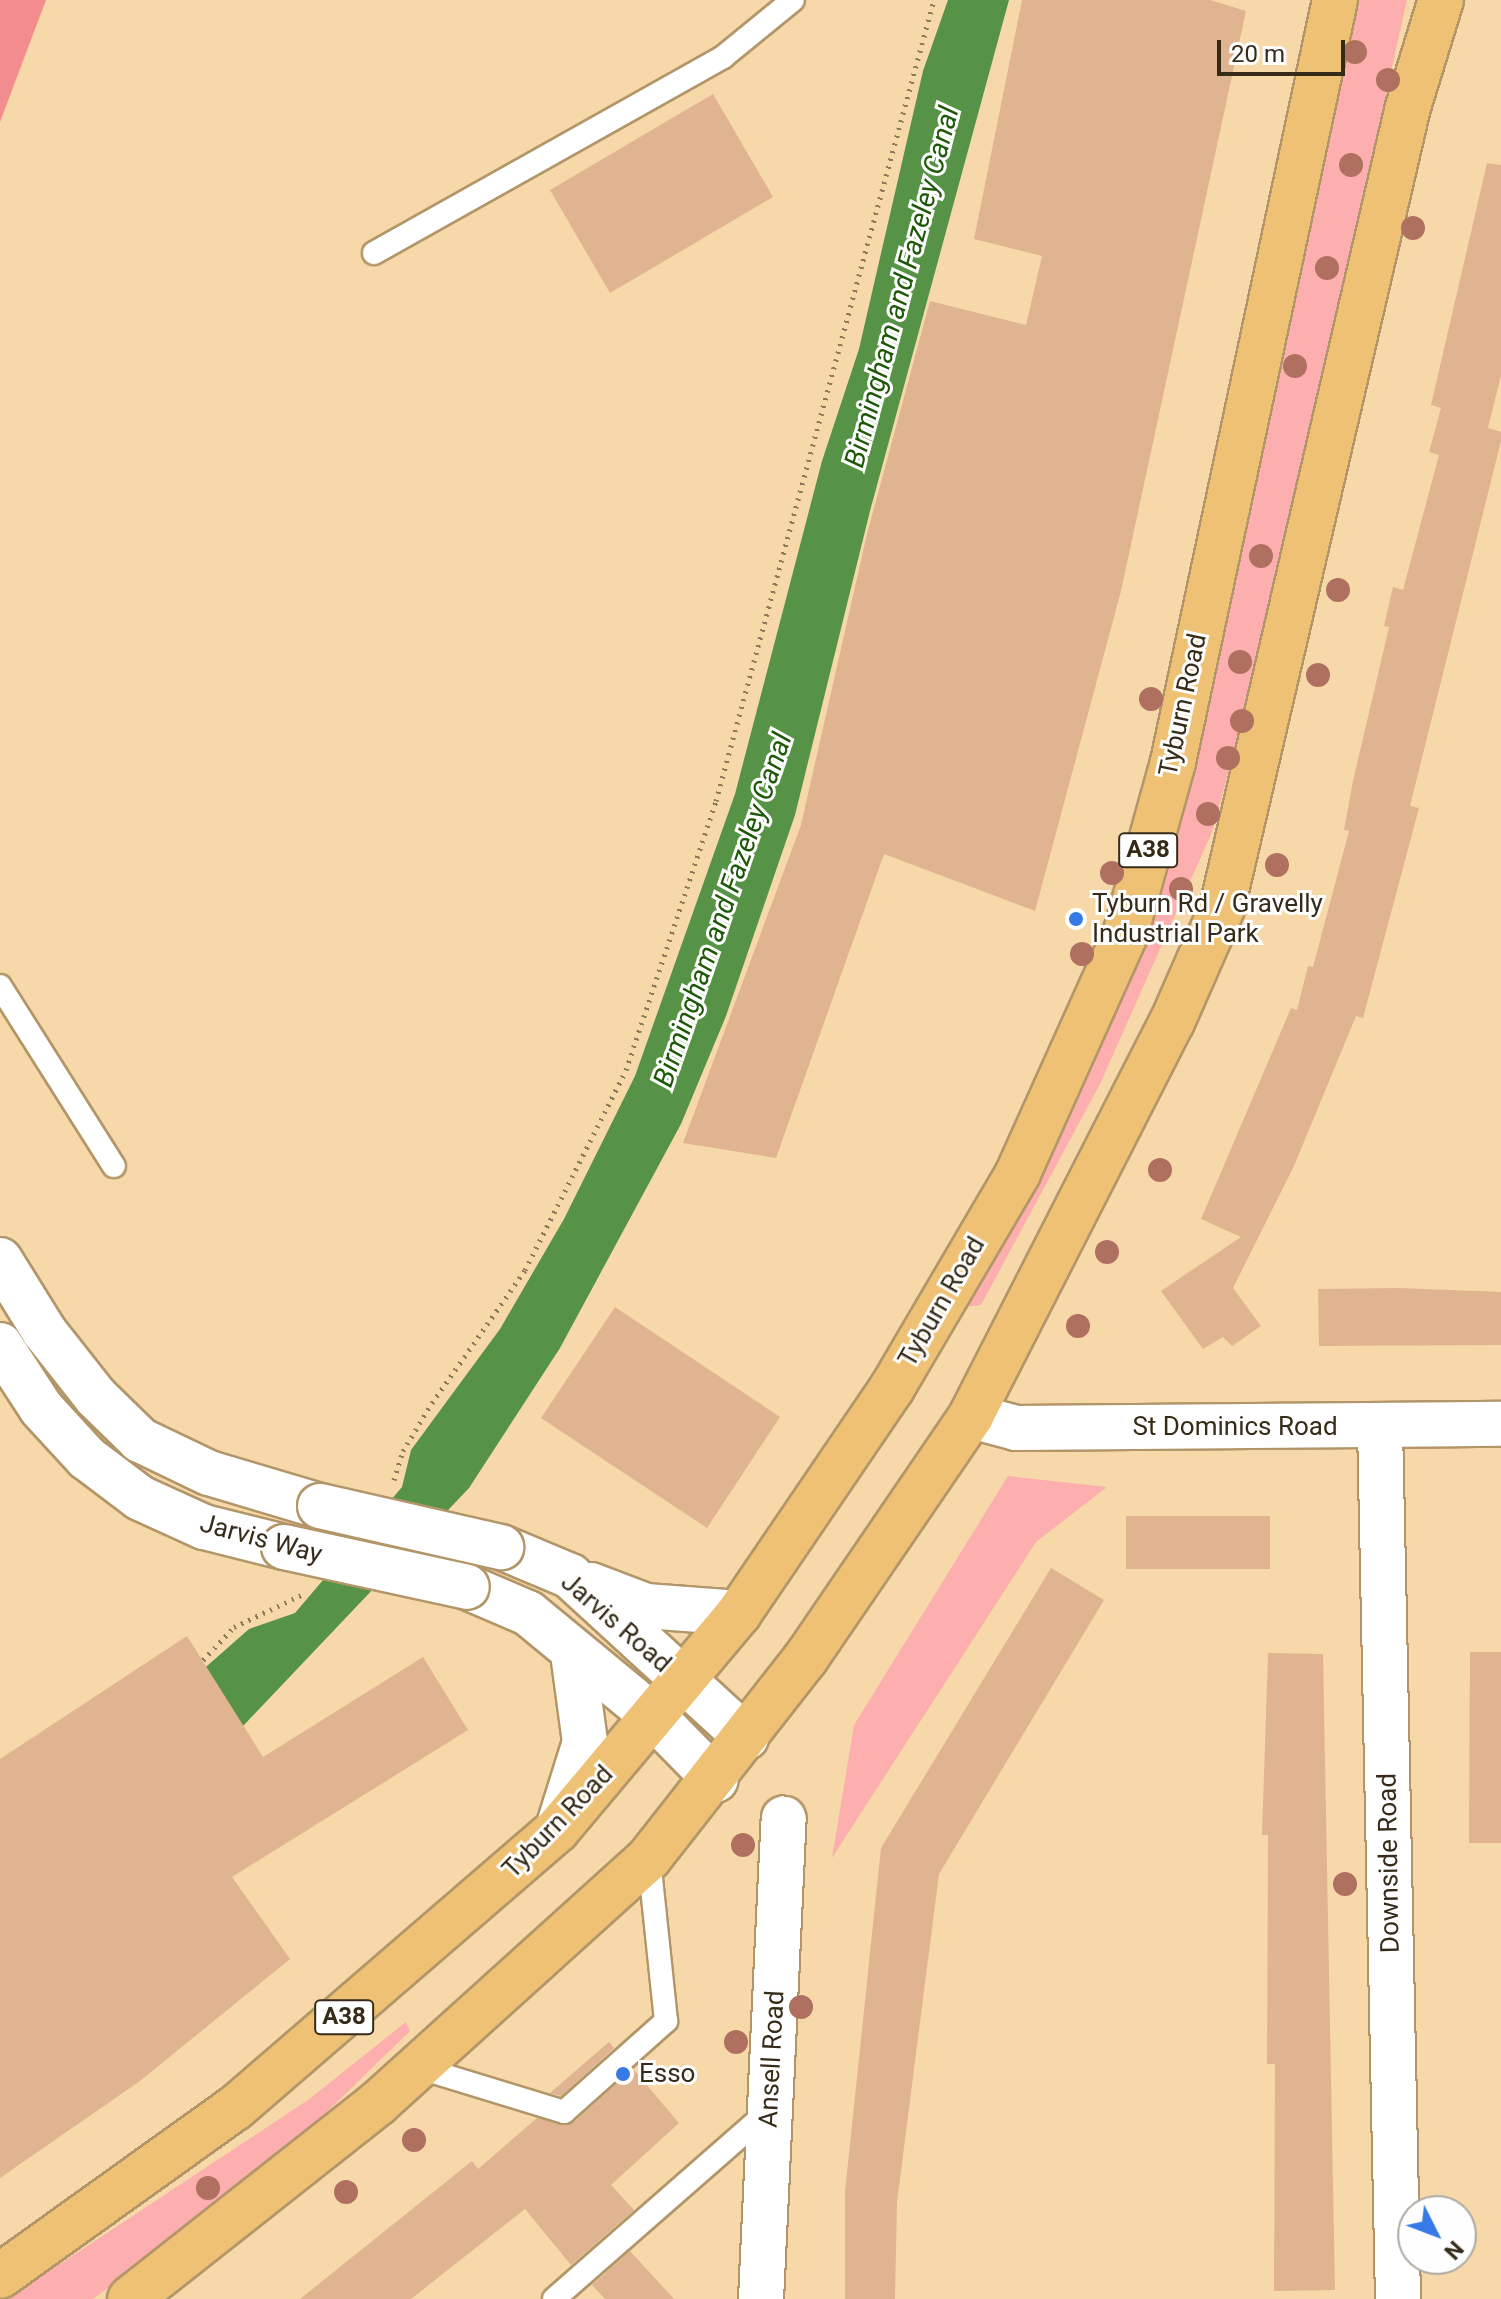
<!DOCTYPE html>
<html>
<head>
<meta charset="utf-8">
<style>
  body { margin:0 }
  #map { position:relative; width:1501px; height:2299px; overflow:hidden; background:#f6d8a9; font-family:Roboto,sans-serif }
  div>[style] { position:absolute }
  .green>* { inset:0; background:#fcafae }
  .forest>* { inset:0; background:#f28c8e }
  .water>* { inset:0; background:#579347 }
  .building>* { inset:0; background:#e0b491 }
  .path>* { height:5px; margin-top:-2.5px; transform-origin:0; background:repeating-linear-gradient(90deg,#8e7a5a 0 2px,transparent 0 8px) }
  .roads { filter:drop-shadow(2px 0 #b29669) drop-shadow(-2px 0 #b29669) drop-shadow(0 2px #b29669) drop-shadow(0 -2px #b29669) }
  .lane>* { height:22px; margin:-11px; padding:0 11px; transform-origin:11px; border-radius:11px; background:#fff }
  .street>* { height:44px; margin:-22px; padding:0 22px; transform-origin:22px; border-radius:22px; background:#fff }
  .highway>* { height:44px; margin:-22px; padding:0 22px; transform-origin:22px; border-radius:22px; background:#efc174 }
  .bridges { filter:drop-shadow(2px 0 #b29669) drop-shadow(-2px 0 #b29669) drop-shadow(0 2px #b29669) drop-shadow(0 -2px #b29669) }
  .street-bridge>* { height:44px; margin:-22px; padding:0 22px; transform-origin:22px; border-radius:22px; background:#fff }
  .trees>* { width:24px; height:24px; margin:-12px; border-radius:50%; background:#af7060 }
  .dots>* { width:22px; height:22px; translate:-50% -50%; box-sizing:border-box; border:4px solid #fefefe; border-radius:50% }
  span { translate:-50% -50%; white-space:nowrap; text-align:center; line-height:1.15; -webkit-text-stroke:6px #fefefe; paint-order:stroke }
  .shield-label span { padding:2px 6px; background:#fefefe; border:2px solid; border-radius:6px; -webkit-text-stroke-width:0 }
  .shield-label { font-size:24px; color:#362b18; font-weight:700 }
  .street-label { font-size:26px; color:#362b18 }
  .poi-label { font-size:26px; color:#362b18 }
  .left { translate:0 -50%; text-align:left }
  .water-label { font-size:28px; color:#1d5806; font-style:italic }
  .north { position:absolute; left:1397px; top:2195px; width:80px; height:80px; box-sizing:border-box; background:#fefefe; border:2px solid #aeaaa2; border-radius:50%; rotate:132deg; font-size:22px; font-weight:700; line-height:32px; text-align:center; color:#362b18 }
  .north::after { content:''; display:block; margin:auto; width:28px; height:36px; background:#357ae7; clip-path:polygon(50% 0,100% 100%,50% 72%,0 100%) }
  .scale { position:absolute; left:1217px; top:40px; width:128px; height:36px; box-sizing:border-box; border:4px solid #362b18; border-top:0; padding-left:10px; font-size:24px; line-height:28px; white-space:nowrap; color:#362b18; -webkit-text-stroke:6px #fefefe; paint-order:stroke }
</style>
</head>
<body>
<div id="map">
  <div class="green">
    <i style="clip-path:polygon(1352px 0,1407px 0,1260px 656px,1212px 832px,1100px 1084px,981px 1305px,964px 1307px,1092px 1049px,1182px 812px,1244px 476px)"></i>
    <i style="clip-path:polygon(1008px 1476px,1107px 1487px,1036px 1542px,832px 1858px,854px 1725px)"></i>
    <i style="clip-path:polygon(406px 2022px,410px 2031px,264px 2173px,93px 2299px,7px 2299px,308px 2100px)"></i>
  </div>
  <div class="forest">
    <i style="clip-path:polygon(0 0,46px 0,0 122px)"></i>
  </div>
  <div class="water">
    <i style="clip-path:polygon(948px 0,1009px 0,870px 511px,795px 815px,726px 1016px,681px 1124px,560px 1348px,469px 1488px,244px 1725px,0 1888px,0 1807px,207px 1666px,249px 1629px,295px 1613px,402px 1487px,411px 1450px,500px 1329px,564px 1219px,635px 1076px,735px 794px,822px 461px,859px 349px,923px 71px)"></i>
  </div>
  <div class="building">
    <i style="clip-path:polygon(1022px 0,1210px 0,1246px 11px,1121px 591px,1035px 911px,884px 854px,776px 1158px,683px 1143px,801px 825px,867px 534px,930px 301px,1026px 325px,1042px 256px,974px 239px)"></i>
    <i style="clip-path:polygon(713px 94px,773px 197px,610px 293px,550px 190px)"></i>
    <i style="clip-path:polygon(1487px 163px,1501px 165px,1501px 375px,1488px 428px,1501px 432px,1501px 441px,1410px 806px,1419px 808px,1363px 1018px,1356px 1016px,1294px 1166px,1233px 1288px,1261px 1326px,1232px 1346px,1223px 1337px,1203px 1349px,1161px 1291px,1241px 1237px,1201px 1219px,1291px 1008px,1297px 1010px,1308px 966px,1313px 967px,1349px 831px,1344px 830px,1353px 781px,1389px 627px,1384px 626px,1393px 587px,1403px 590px,1439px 455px,1429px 452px,1441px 408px,1431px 405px)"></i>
    <i style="clip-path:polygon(1399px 1288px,1501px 1292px,1501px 1345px,1319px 1346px,1318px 1289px)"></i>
    <i style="clip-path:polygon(615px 1307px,780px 1417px,707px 1528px,541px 1418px)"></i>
    <i style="clip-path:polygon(1126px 1516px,1270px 1516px,1270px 1569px,1126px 1569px)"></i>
    <i style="clip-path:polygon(1051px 1568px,1104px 1600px,939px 1874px,897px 2202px,895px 2299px,845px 2299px,845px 2192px,881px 1848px)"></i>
    <i style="clip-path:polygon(187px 1636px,263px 1757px,423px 1657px,468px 1730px,232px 1877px,290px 1959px,140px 2081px,0 2178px,0 1759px)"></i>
    <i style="clip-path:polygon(1470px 1652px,1501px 1652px,1501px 1843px,1469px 1843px)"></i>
    <i style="clip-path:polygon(1268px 1653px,1323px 1654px,1335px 2290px,1274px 2291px,1275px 2064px,1267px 2064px,1268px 1835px,1262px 1835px)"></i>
    <i style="clip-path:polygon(609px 2042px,614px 2048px,561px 2096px,550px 2093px)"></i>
    <i style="clip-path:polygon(633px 2069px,679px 2123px,611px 2185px,634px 2210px,571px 2265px,525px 2209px,411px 2299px,300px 2299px,472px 2161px,478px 2169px,537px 2118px,573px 2123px)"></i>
    <i style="clip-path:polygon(630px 2251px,674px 2299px,605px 2299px,592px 2285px)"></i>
  </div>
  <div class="path">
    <i style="left:394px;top:1480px;width:30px;rotate:-73deg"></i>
    <i style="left:403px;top:1451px;width:56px;rotate:-58.9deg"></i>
    <i style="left:432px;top:1403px;width:162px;rotate:-55deg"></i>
    <i style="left:525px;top:1270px;width:224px;rotate:-63.2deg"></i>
    <i style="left:626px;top:1070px;width:284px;rotate:-71.5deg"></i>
    <i style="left:716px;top:801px;width:830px;rotate:-74.78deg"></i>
    <i style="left:203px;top:1660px;width:45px;rotate:-46.8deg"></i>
    <i style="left:234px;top:1627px;width:74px;rotate:-25.5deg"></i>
  </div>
  <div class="roads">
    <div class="lane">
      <i style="left:374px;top:253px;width:400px;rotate:-29.3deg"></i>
      <i style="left:723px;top:57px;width:90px;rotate:-39.2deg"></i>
      <i style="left:0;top:986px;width:213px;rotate:57.7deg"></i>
      <i style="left:417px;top:2067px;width:154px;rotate:17deg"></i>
      <i style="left:564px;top:2112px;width:137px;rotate:-41.7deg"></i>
      <i style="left:666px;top:2021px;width:164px;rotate:-96deg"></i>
      <i style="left:554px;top:2299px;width:286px;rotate:-41.2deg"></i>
    </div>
    <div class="street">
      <i style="left:0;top:1260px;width:84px;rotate:58.2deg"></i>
      <i style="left:44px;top:1331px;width:84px;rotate:51.8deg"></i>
      <i style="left:96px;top:1397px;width:62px;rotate:44.3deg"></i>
      <i style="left:140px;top:1440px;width:76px;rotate:25.6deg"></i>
      <i style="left:209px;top:1473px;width:116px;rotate:16.6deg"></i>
      <i style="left:0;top:1345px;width:75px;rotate:56.9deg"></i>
      <i style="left:41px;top:1408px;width:68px;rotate:47.4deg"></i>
      <i style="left:87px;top:1458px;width:66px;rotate:37deg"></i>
      <i style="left:140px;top:1498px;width:70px;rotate:24.4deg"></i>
      <i style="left:204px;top:1527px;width:82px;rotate:14deg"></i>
      <i style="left:971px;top:1416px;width:47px;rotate:14.9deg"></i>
      <i style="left:1016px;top:1428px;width:485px;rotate:-0.5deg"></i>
      <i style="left:1380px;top:1426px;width:873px;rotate:88.82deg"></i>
      <i style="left:501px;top:1547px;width:75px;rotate:22.8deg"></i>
      <i style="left:570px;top:1576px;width:239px;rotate:42.5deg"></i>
      <i style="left:591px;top:1585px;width:59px;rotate:20.9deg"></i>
      <i style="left:646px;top:1606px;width:93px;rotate:4.3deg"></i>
      <i style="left:467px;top:1587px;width:66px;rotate:23.1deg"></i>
      <i style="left:528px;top:1613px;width:163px;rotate:39.5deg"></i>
      <i style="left:654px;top:1717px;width:88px;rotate:45.5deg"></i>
      <i style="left:559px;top:1825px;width:87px;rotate:-72.6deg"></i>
      <i style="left:585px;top:1742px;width:90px;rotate:-97.7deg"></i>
      <i style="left:761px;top:2299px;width:481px;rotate:-87.3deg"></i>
    </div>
    <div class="highway">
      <i style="left:0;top:2276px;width:289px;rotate:-35.6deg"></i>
      <i style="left:235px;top:2108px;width:425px;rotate:-40.8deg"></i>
      <i style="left:557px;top:1830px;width:283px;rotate:-50deg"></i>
      <i style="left:739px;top:1613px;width:272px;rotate:-55.8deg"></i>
      <i style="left:892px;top:1388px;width:249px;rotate:-59.6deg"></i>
      <i style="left:1018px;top:1173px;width:261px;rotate:-65.8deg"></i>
      <i style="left:1125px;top:935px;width:180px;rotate:-74.5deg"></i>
      <i style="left:1173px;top:762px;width:779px;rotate:-78deg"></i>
      <i style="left:130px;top:2299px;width:316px;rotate:-38.3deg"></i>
      <i style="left:378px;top:2103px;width:365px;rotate:-42.1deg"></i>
      <i style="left:649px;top:1858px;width:254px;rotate:-51.9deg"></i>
      <i style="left:806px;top:1658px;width:293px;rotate:-55.7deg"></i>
      <i style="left:971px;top:1416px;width:442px;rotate:-63deg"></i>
      <i style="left:1172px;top:1022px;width:124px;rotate:-66.3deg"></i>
      <i style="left:1222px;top:908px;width:822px;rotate:-76.93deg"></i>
      <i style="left:1408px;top:107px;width:112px;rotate:-72.9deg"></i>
    </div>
  </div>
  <div class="bridges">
    <div class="street-bridge">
      <i style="left:320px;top:1506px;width:186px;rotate:12.8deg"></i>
      <i style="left:284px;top:1547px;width:187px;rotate:12.3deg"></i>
    </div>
  </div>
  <div class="trees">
    <i style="left:1355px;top:52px"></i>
    <i style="left:1388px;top:80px"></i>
    <i style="left:1351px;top:165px"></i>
    <i style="left:1413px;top:228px"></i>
    <i style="left:1327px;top:268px"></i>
    <i style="left:1295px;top:366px"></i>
    <i style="left:1261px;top:556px"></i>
    <i style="left:1338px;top:590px"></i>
    <i style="left:1240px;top:662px"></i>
    <i style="left:1318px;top:675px"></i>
    <i style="left:1151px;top:699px"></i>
    <i style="left:1242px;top:721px"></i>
    <i style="left:1228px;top:758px"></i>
    <i style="left:1208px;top:814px"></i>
    <i style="left:1277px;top:865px"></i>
    <i style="left:1112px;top:873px"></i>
    <i style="left:1181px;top:889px"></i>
    <i style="left:1082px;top:954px"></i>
    <i style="left:1160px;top:1170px"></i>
    <i style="left:1107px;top:1252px"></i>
    <i style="left:1078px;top:1326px"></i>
    <i style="left:743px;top:1845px"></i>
    <i style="left:1345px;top:1884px"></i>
    <i style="left:801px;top:2007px"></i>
    <i style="left:736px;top:2042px"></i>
    <i style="left:414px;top:2140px"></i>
    <i style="left:208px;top:2188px"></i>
    <i style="left:346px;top:2192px"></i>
  </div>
  <div class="dots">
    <i style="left:1076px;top:919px;background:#357ae7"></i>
    <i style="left:623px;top:2074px;background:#357ae7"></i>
  </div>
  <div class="shield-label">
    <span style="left:1148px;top:850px">A38</span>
    <span style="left:344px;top:2017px">A38</span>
  </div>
  <div class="street-label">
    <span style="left:1183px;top:705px;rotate:-78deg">Tyburn Road</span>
    <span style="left:942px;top:1302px;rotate:-60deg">Tyburn Road</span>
    <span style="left:1235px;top:1427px">St Dominics Road</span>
    <span style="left:261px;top:1539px;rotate:15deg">Jarvis Way</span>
    <span style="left:616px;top:1623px;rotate:41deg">Jarvis Road</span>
    <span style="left:558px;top:1822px;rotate:-46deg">Tyburn Road</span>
    <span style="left:1389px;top:1863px;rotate:-91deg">Downside Road</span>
    <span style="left:772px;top:2059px;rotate:-87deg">Ansell Road</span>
  </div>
  <div class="poi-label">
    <span class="left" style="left:1092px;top:919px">Tyburn Rd / Gravelly<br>Industrial Park</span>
    <span class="left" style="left:639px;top:2074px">Esso</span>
  </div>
  <div class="water-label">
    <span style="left:902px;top:287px;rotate:-75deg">Birmingham and Fazeley Canal</span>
    <span style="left:723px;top:910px;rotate:-71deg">Birmingham and Fazeley Canal</span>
  </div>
  <div class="north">N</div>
  <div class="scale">20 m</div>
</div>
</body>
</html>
